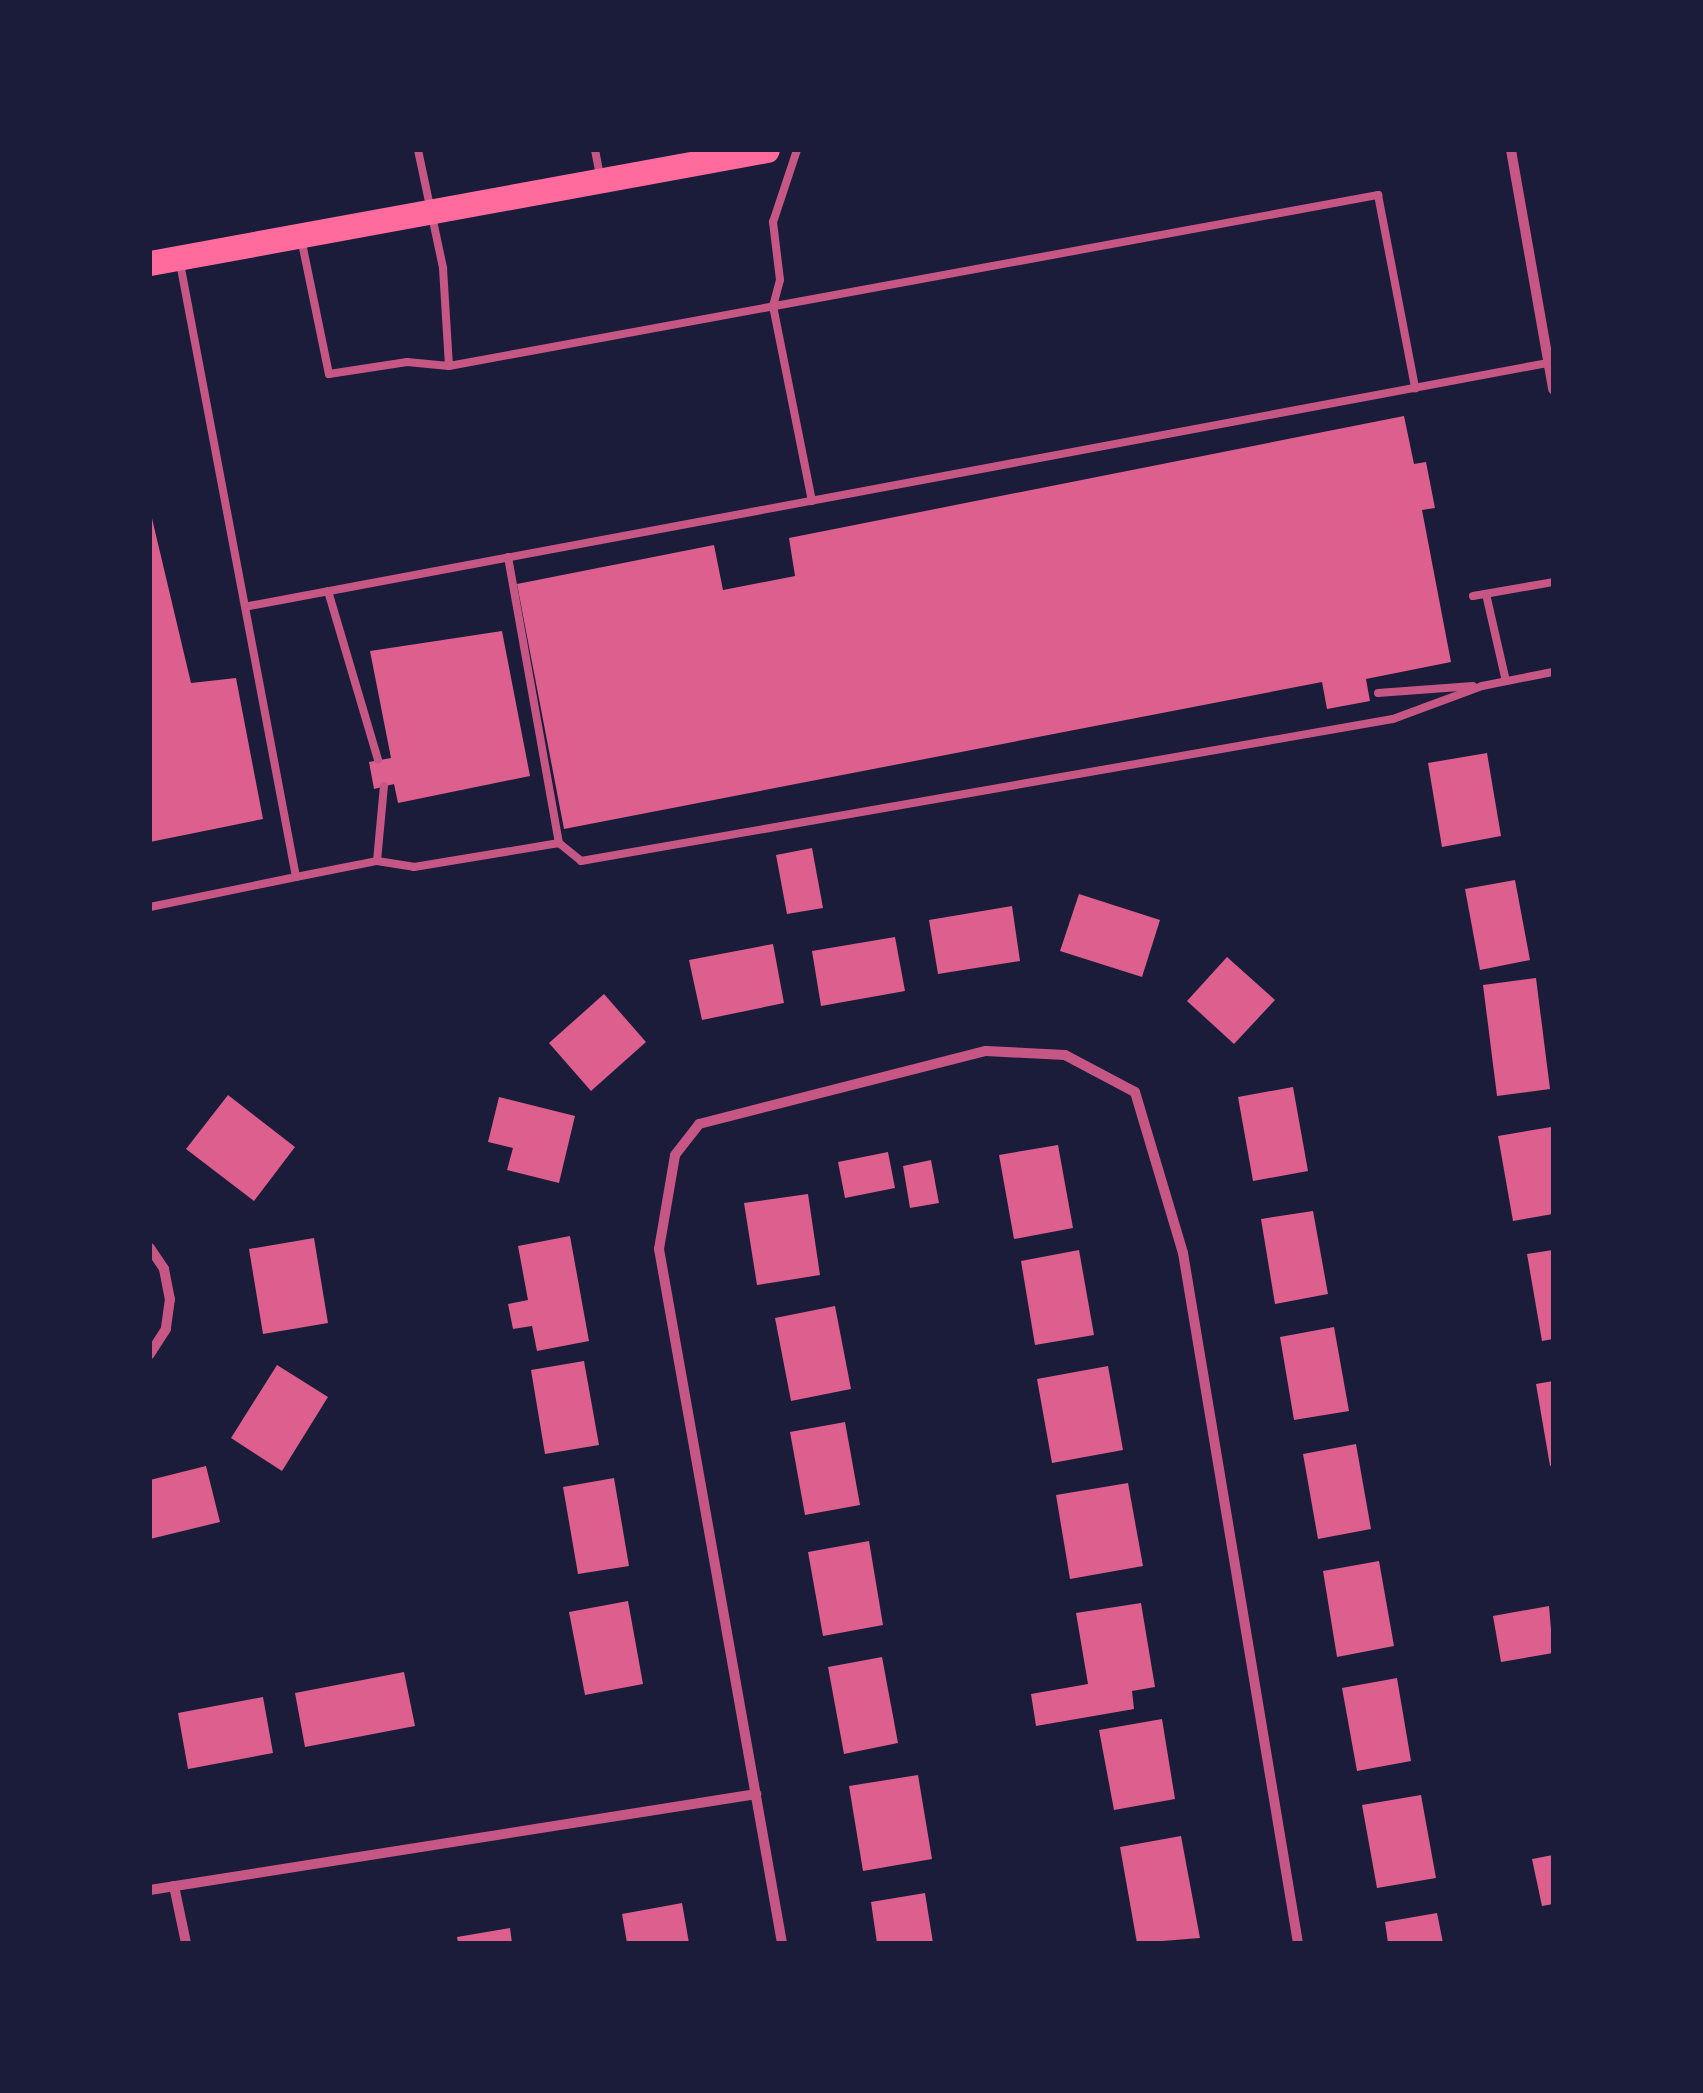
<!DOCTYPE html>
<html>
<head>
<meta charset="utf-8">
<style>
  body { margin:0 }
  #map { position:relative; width:1703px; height:2093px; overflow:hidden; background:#1b1b3a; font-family:Cabin,sans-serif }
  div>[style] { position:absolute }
  .building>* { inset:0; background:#dd5f8e }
  .service>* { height:8px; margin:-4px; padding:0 4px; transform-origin:4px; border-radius:4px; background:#c65784 }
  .minor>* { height:10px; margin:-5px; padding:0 5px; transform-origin:5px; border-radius:5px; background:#c65784 }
  .primary>* { height:25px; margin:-12.5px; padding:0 12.5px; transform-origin:12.5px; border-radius:12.5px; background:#ff6b9d }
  span { translate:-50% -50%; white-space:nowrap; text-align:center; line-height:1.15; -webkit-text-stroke:8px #1b1b3a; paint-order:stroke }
  .frame { position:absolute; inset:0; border:152px solid #1b1b3a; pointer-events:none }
</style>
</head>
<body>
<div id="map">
  <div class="building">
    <i style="clip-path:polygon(1404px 416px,1414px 464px,1426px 462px,1435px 508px,1422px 510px,1451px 662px,1366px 679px,1370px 701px,1327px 709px,1322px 682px,564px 829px,517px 584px,714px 545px,723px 590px,795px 576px,789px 538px)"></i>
    <i style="clip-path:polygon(150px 510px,191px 683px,236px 678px,263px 819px,150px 842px)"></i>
    <i style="clip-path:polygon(502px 631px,530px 776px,398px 803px,394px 784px,374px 789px,369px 762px,391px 758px,370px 651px)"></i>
    <i style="clip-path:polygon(1487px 753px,1501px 836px,1442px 847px,1428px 763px)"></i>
    <i style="clip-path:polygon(812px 848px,823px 908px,787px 914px,776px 855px)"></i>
    <i style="clip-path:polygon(1515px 880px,1530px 960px,1480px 970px,1465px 889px)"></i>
    <i style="clip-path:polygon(1079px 894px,1160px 920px,1142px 977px,1060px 951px)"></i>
    <i style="clip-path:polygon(1012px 906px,1020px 961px,938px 974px,929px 920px)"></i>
    <i style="clip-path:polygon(895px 937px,905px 991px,821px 1006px,812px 951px)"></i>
    <i style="clip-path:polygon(773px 944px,784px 1003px,702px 1020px,689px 960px)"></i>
    <i style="clip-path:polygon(1227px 957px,1275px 1000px,1234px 1044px,1187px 1001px)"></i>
    <i style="clip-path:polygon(1536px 978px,1550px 1089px,1497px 1096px,1483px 985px)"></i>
    <i style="clip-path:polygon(604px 994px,646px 1042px,591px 1091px,549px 1043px)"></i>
    <i style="clip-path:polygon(1293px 1087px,1308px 1171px,1253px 1181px,1238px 1097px)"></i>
    <i style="clip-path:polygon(228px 1095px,295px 1147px,254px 1201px,186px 1149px)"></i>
    <i style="clip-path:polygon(499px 1097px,575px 1116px,559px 1183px,507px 1170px,513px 1148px,488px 1142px)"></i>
    <i style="clip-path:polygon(1551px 1127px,1553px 1214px,1513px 1221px,1498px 1136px)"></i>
    <i style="clip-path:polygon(1058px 1145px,1073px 1228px,1014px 1239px,999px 1155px)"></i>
    <i style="clip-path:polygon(888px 1152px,895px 1188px,845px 1198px,838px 1162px)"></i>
    <i style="clip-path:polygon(931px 1160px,939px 1203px,910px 1208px,903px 1166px)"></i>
    <i style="clip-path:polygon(808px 1194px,820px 1275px,757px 1285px,744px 1203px)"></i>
    <i style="clip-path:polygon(1313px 1211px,1328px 1294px,1275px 1304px,1261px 1219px)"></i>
    <i style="clip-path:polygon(570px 1236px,589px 1341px,537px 1351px,532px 1326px,513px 1329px,508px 1304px,528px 1300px,518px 1246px)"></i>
    <i style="clip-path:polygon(314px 1238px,328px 1323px,263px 1334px,249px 1249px)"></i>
    <i style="clip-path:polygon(1079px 1250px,1094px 1335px,1035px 1345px,1021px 1261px)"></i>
    <i style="clip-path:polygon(1553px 1250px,1553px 1339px,1542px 1341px,1527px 1254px)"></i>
    <i style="clip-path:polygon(835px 1306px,851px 1389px,791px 1401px,775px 1318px)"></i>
    <i style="clip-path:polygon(1334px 1327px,1349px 1411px,1294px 1420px,1280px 1337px)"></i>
    <i style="clip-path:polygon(584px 1361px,599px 1445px,545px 1454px,531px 1370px)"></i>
    <i style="clip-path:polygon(277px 1365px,328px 1397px,282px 1471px,231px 1438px)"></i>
    <i style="clip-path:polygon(1108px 1366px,1123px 1450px,1052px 1463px,1037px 1379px)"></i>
    <i style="clip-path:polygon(1553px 1381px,1553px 1465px,1550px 1466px,1536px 1384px)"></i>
    <i style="clip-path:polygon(845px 1422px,860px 1505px,805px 1515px,790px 1432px)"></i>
    <i style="clip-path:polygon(1356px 1444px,1371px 1529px,1318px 1539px,1303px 1454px)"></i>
    <i style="clip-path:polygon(206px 1466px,220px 1522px,150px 1539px,150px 1480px)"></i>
    <i style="clip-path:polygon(614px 1478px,629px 1566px,578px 1574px,563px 1487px)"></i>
    <i style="clip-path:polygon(1128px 1483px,1143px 1566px,1070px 1579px,1056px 1495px)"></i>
    <i style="clip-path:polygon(869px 1541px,883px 1625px,823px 1636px,808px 1552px)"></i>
    <i style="clip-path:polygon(1379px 1561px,1394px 1646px,1337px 1657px,1323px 1571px)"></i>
    <i style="clip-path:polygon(628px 1601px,643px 1684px,585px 1695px,569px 1612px)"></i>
    <i style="clip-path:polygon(1141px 1603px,1155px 1687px,1132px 1691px,1134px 1709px,1036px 1726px,1031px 1694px,1088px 1684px,1076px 1613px)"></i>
    <i style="clip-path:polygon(1549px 1606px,1553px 1653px,1501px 1662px,1493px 1616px)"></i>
    <i style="clip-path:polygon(882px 1657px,898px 1743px,844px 1754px,828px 1667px)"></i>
    <i style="clip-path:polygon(404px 1672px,415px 1726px,305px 1747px,295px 1693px)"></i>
    <i style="clip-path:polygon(1397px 1678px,1411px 1761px,1357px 1771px,1342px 1688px)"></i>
    <i style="clip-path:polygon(263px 1697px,273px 1753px,188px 1769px,178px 1713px)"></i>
    <i style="clip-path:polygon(1162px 1719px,1175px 1799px,1114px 1810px,1099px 1730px)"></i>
    <i style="clip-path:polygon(918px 1775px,932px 1859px,863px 1871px,849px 1786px)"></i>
    <i style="clip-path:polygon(1421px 1795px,1436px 1878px,1377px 1888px,1362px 1805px)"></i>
    <i style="clip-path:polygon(1181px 1836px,1200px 1938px,1137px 1943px,1120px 1847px)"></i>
    <i style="clip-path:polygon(1553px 1855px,1553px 1904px,1542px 1906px,1532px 1859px)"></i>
    <i style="clip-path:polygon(925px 1893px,933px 1943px,877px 1943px,871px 1902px)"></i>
    <i style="clip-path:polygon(682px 1903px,689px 1943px,627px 1943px,622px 1914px)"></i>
    <i style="clip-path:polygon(1437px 1913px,1443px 1943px,1388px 1943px,1385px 1922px)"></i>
    <i style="clip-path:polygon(510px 1928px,512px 1943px,458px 1943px,457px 1937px)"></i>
  </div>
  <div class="service">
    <i style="left:418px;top:150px;width:121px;rotate:78deg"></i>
    <i style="left:443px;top:268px;width:98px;rotate:86.5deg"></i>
    <i style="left:449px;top:366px;width:945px;rotate:-10.43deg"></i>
    <i style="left:1378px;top:195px;width:197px;rotate:79.1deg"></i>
    <i style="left:595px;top:150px;width:25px;rotate:79deg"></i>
    <i style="left:797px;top:150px;width:76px;rotate:108.4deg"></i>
    <i style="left:773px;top:222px;width:58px;rotate:83.1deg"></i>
    <i style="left:780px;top:280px;width:27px;rotate:105deg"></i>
    <i style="left:773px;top:306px;width:199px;rotate:78.7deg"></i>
    <i style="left:301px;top:238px;width:139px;rotate:78.4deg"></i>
    <i style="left:329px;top:374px;width:79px;rotate:-8.7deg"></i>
    <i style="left:407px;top:362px;width:42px;rotate:5.4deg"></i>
    <i style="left:508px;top:557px;width:291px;rotate:79.9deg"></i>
    <i style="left:559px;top:843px;width:28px;rotate:39deg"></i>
    <i style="left:581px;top:861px;width:824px;rotate:-9.92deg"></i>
    <i style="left:1393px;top:719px;width:95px;rotate:-20.3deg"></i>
    <i style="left:1482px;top:686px;width:72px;rotate:-11.2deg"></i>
    <i style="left:328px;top:591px;width:176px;rotate:73.5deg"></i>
    <i style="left:1486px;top:594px;width:89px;rotate:77.1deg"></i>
    <i style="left:1473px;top:596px;width:81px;rotate:-9.9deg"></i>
    <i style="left:249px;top:606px;width:1322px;rotate:-10.6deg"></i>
    <i style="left:1378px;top:693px;width:95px;rotate:-4.2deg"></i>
    <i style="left:377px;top:861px;width:75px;rotate:-84.7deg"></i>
    <i style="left:296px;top:877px;width:83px;rotate:-11.2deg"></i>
    <i style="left:377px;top:861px;width:37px;rotate:9deg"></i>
    <i style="left:414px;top:867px;width:147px;rotate:-9.4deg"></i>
    <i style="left:150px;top:907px;width:149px;rotate:-11.6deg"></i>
    <i style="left:296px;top:877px;width:625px;rotate:-100.7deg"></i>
  </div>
  <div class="minor">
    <i style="left:1511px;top:150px;width:243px;rotate:80deg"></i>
    <i style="left:150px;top:1248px;width:25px;rotate:56deg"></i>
    <i style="left:164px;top:1269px;width:31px;rotate:79deg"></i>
    <i style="left:170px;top:1299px;width:30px;rotate:98deg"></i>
    <i style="left:166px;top:1329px;width:30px;rotate:123deg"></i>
    <i style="left:174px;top:1886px;width:58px;rotate:78.1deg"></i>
    <i style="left:150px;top:1890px;width:614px;rotate:-9deg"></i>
    <i style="left:782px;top:1943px;width:705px;rotate:-100.05deg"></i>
    <i style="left:659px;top:1249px;width:95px;rotate:-80.3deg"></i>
    <i style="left:675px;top:1155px;width:39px;rotate:-52deg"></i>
    <i style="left:699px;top:1124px;width:296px;rotate:-14.3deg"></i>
    <i style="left:986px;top:1051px;width:79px;rotate:2.9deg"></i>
    <i style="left:1065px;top:1055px;width:79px;rotate:27.9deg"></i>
    <i style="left:1135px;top:1092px;width:168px;rotate:73.4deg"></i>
    <i style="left:1183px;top:1253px;width:700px;rotate:80.54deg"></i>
  </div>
  <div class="primary">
    <i style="left:150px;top:263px;width:627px;rotate:-10.38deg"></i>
  </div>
  <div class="frame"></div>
</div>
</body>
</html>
